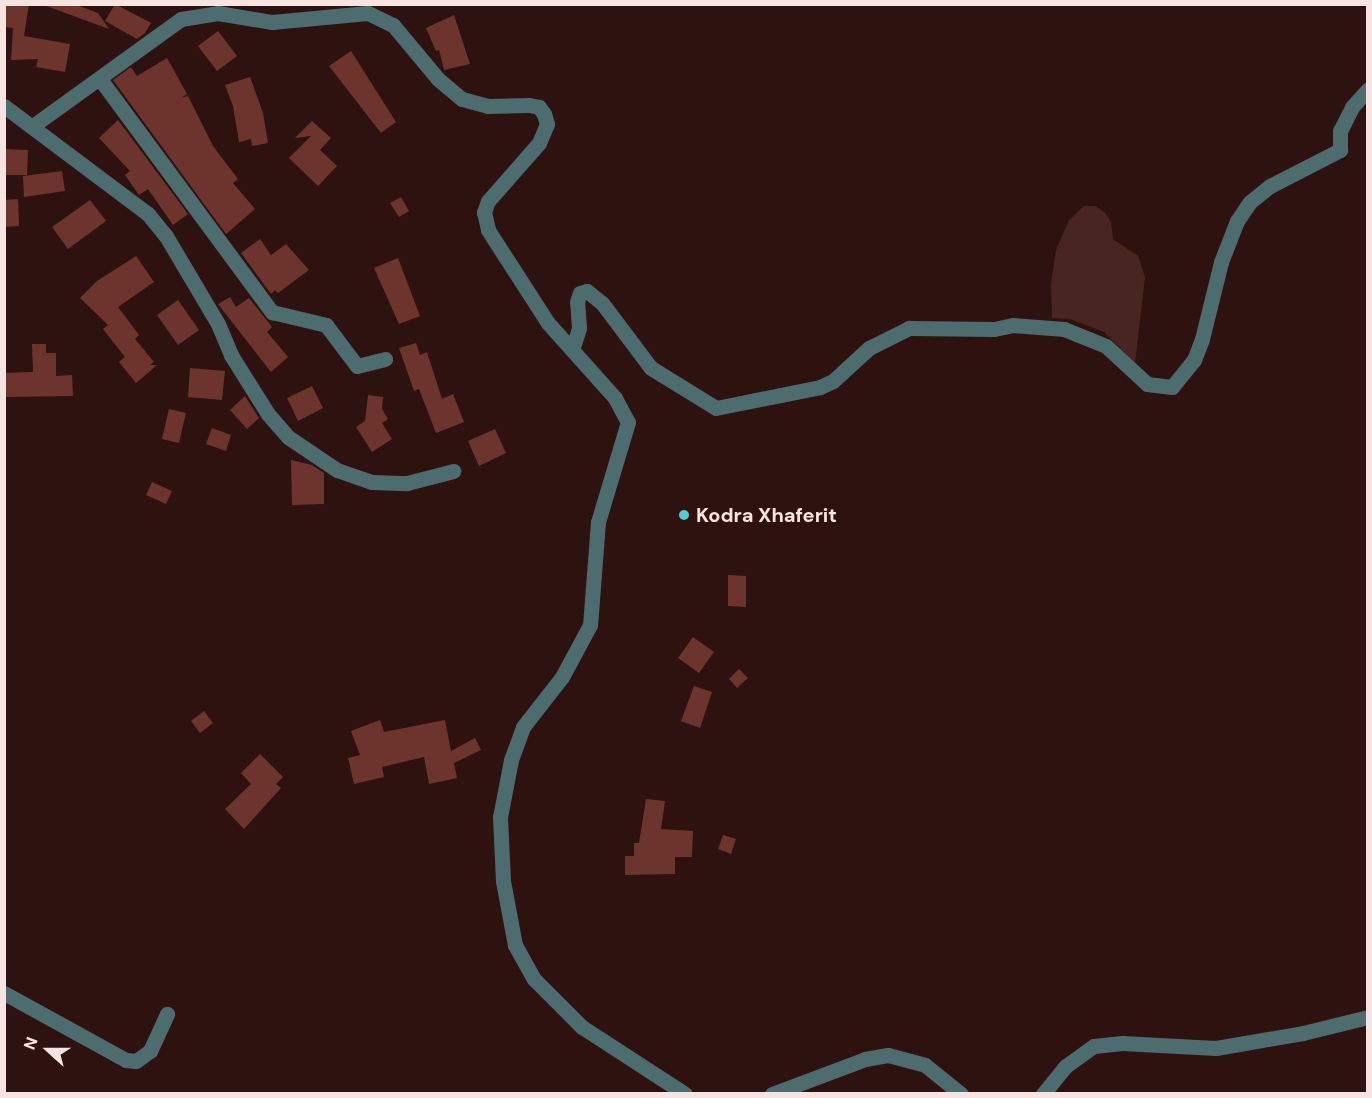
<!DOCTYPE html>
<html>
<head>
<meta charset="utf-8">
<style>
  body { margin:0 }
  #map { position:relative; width:1372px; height:1098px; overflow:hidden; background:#2e120f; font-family:"DM Sans",sans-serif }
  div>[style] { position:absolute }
  .green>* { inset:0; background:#482521 }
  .building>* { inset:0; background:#6d342d }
  .minor>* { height:15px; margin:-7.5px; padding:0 7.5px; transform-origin:7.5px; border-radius:7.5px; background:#4d6c6f }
  .dots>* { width:16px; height:16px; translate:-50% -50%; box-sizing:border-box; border:3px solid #2e120f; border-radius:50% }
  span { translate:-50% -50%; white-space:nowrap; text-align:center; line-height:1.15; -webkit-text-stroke:4.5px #2e120f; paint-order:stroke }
  .poi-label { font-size:20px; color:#f7e3df; font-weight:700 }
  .left { translate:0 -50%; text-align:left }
  .frame { position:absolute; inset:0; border:6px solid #f7e3df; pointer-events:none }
  .north { position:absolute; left:18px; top:1020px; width:60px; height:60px; -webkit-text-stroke:4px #2e120f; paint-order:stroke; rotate:291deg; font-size:16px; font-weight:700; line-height:24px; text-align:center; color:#f7e3df }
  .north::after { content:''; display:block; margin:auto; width:21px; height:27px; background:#f7e3df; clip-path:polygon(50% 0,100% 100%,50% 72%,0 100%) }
</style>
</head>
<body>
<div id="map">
  <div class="green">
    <i style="clip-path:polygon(1084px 206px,1096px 206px,1105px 213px,1111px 222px,1113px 239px,1138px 256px,1145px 277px,1135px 363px,1104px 332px,1070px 319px,1052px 318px,1051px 284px,1056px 250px,1069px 220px)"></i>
  </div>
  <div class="building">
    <i style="clip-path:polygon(4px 4px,29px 4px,24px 36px,70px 44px,65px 72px,36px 67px,38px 59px,11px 60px,13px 28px,4px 27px)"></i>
    <i style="clip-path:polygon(41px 4px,74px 4px,98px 13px,109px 29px)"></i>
    <i style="clip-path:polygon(115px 4px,151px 23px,145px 33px,137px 39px,105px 21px)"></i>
    <i style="clip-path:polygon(454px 15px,470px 64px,444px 70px,439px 50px,436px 51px,426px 28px)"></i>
    <i style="clip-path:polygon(218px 31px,237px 56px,217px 71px,198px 46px)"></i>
    <i style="clip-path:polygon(351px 51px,396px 122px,381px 133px,329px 66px)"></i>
    <i style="clip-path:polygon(167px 58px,187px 94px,181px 98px,188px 96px,213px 146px,238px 179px,233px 183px,255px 209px,226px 234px,113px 80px,131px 67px,137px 76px)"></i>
    <i style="clip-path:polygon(250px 77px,263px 113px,268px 143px,252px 146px,251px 139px,239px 142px,233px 106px,225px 85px)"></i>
    <i style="clip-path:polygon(118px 120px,188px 214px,173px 225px,148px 189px,139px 195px,125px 175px,130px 171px,99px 138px)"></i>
    <i style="clip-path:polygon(312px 121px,331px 138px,320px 150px,337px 166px,318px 186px,289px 158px,311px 136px,295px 138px)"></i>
    <i style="clip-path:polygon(4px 149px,28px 150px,27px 175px,4px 175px)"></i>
    <i style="clip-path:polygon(62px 171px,65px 191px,24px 197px,23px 176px)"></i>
    <i style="clip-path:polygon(401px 197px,409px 211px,399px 217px,390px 203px)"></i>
    <i style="clip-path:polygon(18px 199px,19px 226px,4px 227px,4px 200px)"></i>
    <i style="clip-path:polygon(90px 200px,106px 221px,68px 249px,52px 227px)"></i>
    <i style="clip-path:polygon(260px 239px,271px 255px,286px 244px,309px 270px,278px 293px,275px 290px,271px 294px,241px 253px)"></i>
    <i style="clip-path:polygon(136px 256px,154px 282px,118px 307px,139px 335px,135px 339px,154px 362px,150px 365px,157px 365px,136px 383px,119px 362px,125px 357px,103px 329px,108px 325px,80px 298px,97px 281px)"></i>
    <i style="clip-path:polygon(398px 258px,420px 316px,399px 324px,374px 268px)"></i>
    <i style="clip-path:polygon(230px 297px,236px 307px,249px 298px,272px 327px,267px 332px,288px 357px,271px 372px,218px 304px)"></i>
    <i style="clip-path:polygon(178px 300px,199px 330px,178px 345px,157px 315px)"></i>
    <i style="clip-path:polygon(416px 343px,420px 355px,427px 352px,442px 399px,453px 394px,464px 422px,436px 433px,419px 389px,414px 391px,399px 348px)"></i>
    <i style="clip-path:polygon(32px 344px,46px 344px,46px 353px,56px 353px,56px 376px,72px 375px,73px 396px,4px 397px,4px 373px,33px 372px)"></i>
    <i style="clip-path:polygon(190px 368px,225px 371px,222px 400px,188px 397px)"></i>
    <i style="clip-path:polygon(312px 386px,323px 408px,298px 421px,287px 398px)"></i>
    <i style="clip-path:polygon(368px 395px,383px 397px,382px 409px,388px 419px,382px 423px,392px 439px,372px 452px,356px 427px,365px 421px)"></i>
    <i style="clip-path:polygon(245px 396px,259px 418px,247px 429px,230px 410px)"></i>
    <i style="clip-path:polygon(169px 409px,186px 413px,179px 443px,162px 439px)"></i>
    <i style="clip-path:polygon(212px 428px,231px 435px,226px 451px,206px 444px)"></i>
    <i style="clip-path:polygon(495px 429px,506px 453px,479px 466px,468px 441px)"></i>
    <i style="clip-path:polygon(291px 460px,312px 465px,324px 473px,324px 504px,292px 505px)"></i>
    <i style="clip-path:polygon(152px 482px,172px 491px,166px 504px,146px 495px)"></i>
    <i style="clip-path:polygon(728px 575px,746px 576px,746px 607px,728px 606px)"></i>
    <i style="clip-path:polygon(693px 637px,714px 652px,699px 673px,678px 658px)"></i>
    <i style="clip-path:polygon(739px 669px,748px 678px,737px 688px,729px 679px)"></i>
    <i style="clip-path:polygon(694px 686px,712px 692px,700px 728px,681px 721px)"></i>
    <i style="clip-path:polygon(204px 711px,213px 723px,200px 733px,191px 721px)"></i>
    <i style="clip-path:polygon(380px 720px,384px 732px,445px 720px,451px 751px,475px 738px,481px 750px,454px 763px,457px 778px,429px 784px,424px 757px,382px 767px,384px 777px,354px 784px,348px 758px,360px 755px,351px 731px)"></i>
    <i style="clip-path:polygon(260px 754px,283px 777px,276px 784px,281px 788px,244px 829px,225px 809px,251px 784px,241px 773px)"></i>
    <i style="clip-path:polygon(646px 799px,665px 801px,661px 829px,693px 831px,692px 857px,675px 857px,675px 874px,625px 875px,625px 856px,634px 856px,634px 843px,639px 843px)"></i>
    <i style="clip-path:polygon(723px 835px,736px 839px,731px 854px,718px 849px)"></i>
  </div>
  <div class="minor">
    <i style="left:100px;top:79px;width:290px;rotate:53.6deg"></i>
    <i style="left:272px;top:312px;width:56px;rotate:13.5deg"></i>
    <i style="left:326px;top:325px;width:51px;rotate:52.9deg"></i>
    <i style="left:357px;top:366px;width:29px;rotate:-14deg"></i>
    <i style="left:4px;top:106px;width:180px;rotate:36.9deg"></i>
    <i style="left:148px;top:214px;width:28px;rotate:51deg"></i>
    <i style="left:166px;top:236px;width:102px;rotate:59.4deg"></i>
    <i style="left:218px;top:324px;width:34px;rotate:67deg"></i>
    <i style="left:231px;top:355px;width:70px;rotate:57.9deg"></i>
    <i style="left:268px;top:414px;width:30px;rotate:49deg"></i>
    <i style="left:288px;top:437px;width:59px;rotate:34deg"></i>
    <i style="left:337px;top:470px;width:37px;rotate:19deg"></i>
    <i style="left:372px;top:482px;width:35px;rotate:2deg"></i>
    <i style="left:407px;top:483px;width:48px;rotate:-14.6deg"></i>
    <i style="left:34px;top:125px;width:181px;rotate:-35.8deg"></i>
    <i style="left:181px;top:19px;width:37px;rotate:-9deg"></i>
    <i style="left:218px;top:13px;width:55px;rotate:9.5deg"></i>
    <i style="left:272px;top:22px;width:96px;rotate:-5.4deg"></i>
    <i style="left:368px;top:13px;width:28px;rotate:26deg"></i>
    <i style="left:393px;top:25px;width:70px;rotate:50.2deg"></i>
    <i style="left:438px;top:79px;width:31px;rotate:40deg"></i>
    <i style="left:462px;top:99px;width:27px;rotate:15deg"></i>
    <i style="left:488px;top:106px;width:41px;rotate:-1.4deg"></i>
    <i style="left:529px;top:105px;width:10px;rotate:11deg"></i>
    <i style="left:539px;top:107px;width:9px;rotate:54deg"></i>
    <i style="left:544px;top:114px;width:10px;rotate:73deg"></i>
    <i style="left:547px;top:124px;width:21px;rotate:113deg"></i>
    <i style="left:539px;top:143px;width:77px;rotate:131.3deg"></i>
    <i style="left:488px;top:201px;width:12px;rotate:110deg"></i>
    <i style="left:484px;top:212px;width:18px;rotate:77deg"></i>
    <i style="left:488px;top:230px;width:111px;rotate:57.2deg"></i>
    <i style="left:548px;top:323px;width:101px;rotate:48.2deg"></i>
    <i style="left:615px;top:398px;width:27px;rotate:62deg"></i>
    <i style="left:628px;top:422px;width:104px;rotate:106.7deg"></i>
    <i style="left:598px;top:522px;width:103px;rotate:94.4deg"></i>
    <i style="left:590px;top:625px;width:59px;rotate:118.3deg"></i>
    <i style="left:562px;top:677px;width:63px;rotate:128deg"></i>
    <i style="left:523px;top:727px;width:35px;rotate:110deg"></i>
    <i style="left:511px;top:760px;width:58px;rotate:100.9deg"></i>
    <i style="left:500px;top:817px;width:64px;rotate:87.3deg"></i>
    <i style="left:503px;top:881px;width:65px;rotate:79.4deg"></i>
    <i style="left:515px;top:945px;width:39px;rotate:61deg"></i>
    <i style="left:534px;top:979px;width:68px;rotate:45deg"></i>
    <i style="left:582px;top:1027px;width:123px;rotate:33deg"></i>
    <i style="left:572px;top:350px;width:23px;rotate:-72deg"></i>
    <i style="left:579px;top:328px;width:26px;rotate:-94deg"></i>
    <i style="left:577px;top:302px;width:9px;rotate:-72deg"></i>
    <i style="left:580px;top:293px;width:7px;rotate:-16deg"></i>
    <i style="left:587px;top:291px;width:19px;rotate:39deg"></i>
    <i style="left:602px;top:303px;width:81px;rotate:53deg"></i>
    <i style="left:651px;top:368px;width:76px;rotate:31.6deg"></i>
    <i style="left:716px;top:408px;width:106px;rotate:-11.4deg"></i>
    <i style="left:820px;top:387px;width:14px;rotate:-25deg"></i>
    <i style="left:833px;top:381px;width:49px;rotate:-42.5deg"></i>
    <i style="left:869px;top:348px;width:45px;rotate:-26.6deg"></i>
    <i style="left:909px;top:328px;width:85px;rotate:0.7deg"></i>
    <i style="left:994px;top:329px;width:19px;rotate:-12deg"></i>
    <i style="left:1013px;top:325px;width:51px;rotate:4.5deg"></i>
    <i style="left:1064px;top:329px;width:45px;rotate:22deg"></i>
    <i style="left:1106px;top:346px;width:56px;rotate:42.8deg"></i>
    <i style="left:1147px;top:384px;width:25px;rotate:7deg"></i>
    <i style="left:1172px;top:387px;width:35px;rotate:-51deg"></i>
    <i style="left:1194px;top:360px;width:22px;rotate:-69deg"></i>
    <i style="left:1202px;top:339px;width:79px;rotate:-76.1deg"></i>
    <i style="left:1221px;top:262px;width:44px;rotate:-68.7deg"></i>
    <i style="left:1237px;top:221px;width:23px;rotate:-56deg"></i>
    <i style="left:1250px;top:202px;width:26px;rotate:-39deg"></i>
    <i style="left:1270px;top:186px;width:79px;rotate:-27.2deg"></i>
    <i style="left:1340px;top:150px;width:19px;rotate:-90deg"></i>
    <i style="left:1340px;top:131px;width:27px;rotate:-63deg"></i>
    <i style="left:1352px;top:107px;width:24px;rotate:-48deg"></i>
    <i style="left:4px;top:993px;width:139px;rotate:28.8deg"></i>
    <i style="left:126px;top:1060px;width:10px;rotate:6deg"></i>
    <i style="left:136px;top:1061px;width:17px;rotate:-36deg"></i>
    <i style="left:150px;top:1051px;width:41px;rotate:-65.3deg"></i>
    <i style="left:772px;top:1094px;width:99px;rotate:-20.6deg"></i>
    <i style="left:865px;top:1059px;width:23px;rotate:-10deg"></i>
    <i style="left:888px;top:1055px;width:38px;rotate:15deg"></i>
    <i style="left:925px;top:1065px;width:46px;rotate:38.9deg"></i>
    <i style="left:1043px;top:1094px;width:36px;rotate:-51deg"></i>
    <i style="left:1066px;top:1066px;width:34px;rotate:-36deg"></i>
    <i style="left:1094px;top:1046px;width:28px;rotate:-6deg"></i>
    <i style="left:1122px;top:1043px;width:94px;rotate:3deg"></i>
    <i style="left:1216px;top:1048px;width:88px;rotate:-9.8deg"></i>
    <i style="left:1303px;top:1033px;width:67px;rotate:-13.8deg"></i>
  </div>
  <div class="dots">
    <i style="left:684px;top:515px;background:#52cbd7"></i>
  </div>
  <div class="poi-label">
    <span class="left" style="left:696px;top:515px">Kodra Xhaferit</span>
  </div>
  <div class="frame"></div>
  <div class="north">N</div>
</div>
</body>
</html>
